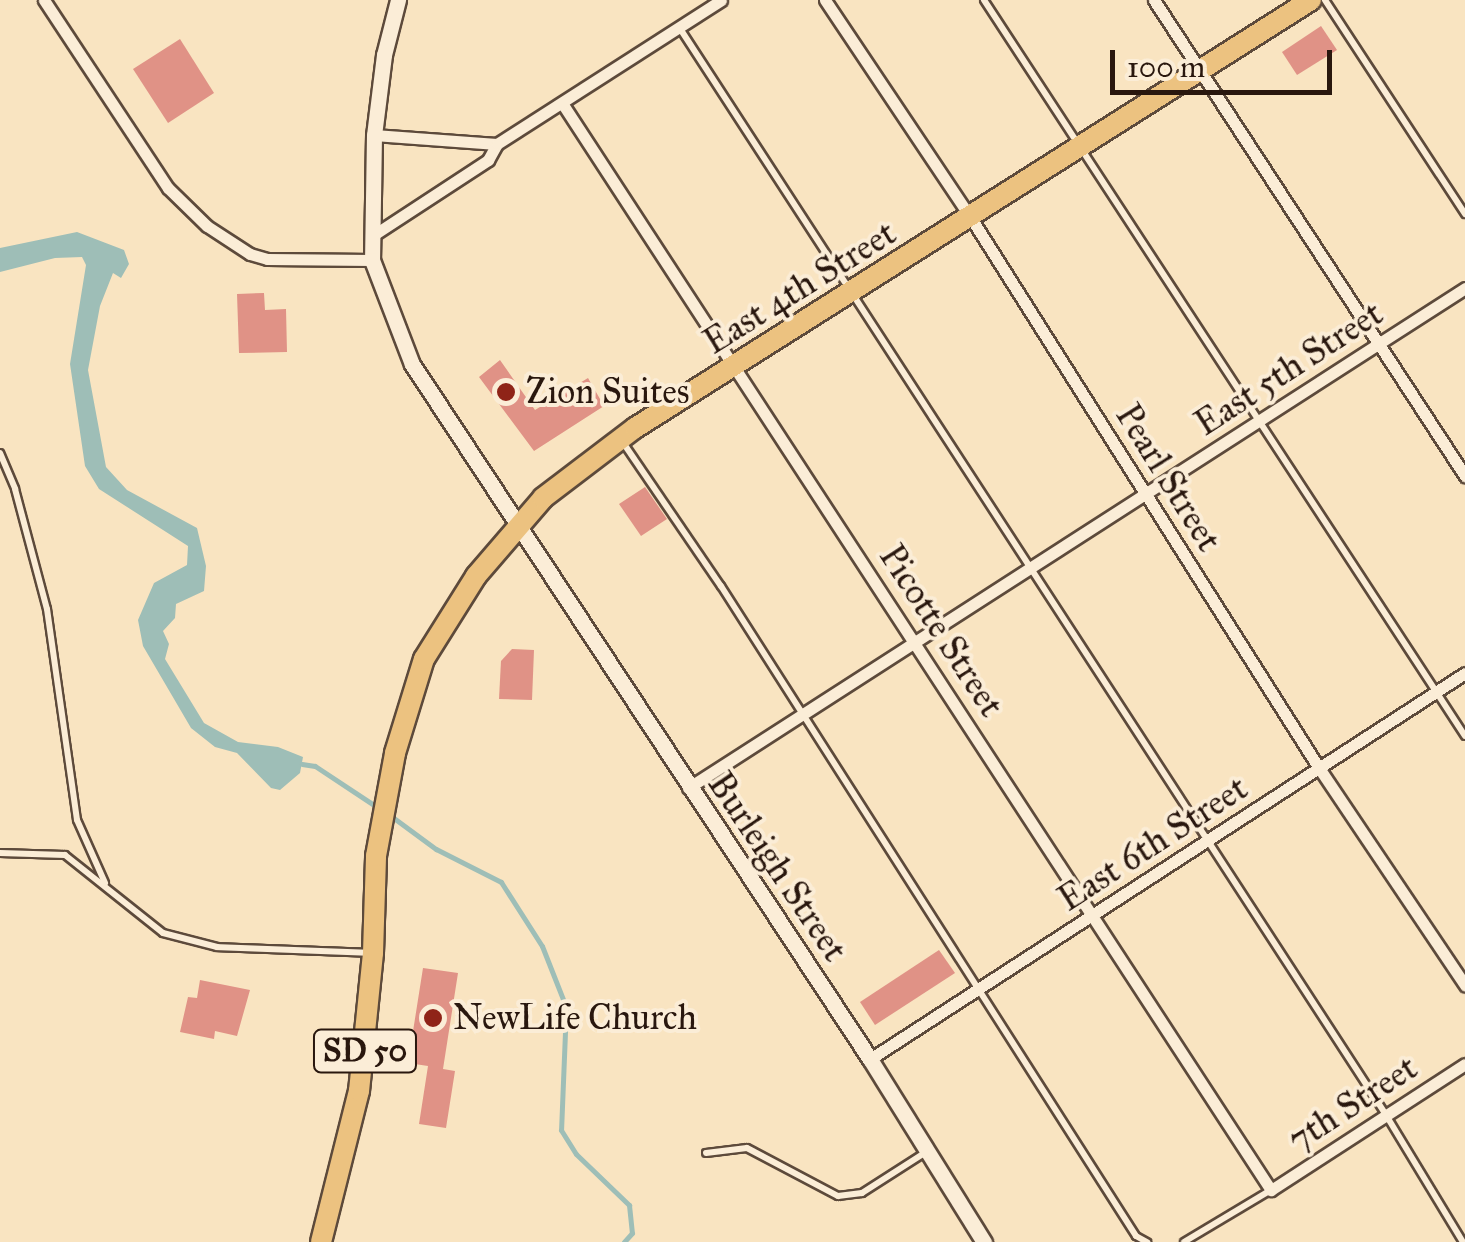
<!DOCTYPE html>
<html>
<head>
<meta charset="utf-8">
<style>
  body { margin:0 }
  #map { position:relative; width:1465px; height:1242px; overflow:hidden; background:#f9e4c1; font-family:"IM FELL Great Primer",serif }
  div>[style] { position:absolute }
  .water>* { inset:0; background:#9ebeb7 }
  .stream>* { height:5px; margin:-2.5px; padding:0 2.5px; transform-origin:2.5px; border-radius:2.5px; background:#9ebeb7 }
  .building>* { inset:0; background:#e09286 }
  .roads { filter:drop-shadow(2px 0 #5d4a3b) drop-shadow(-2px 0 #5d4a3b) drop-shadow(0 2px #5d4a3b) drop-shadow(0 -2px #5d4a3b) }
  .lane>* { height:6px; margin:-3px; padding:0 3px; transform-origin:3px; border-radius:3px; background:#fbedd7 }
  .street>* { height:11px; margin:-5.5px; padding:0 5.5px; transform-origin:5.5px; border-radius:5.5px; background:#fbedd7 }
  .secondary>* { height:15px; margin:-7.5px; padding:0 7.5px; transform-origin:7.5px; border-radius:7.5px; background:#fbedd7 }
  .highway>* { height:20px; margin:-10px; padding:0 10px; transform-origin:10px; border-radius:10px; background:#ecc280 }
  .dots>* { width:28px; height:28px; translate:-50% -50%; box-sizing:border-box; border:5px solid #fbedd7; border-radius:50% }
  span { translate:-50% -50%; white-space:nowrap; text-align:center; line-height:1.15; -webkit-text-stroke:8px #fbedd7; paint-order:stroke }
  .shield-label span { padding:2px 8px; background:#fbedd7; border:2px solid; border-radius:8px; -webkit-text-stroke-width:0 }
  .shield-label { font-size:32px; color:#29170e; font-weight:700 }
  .street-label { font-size:35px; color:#29170e }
  .poi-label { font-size:35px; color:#29170e }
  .left { translate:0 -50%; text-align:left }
  .scale { position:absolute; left:1110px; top:50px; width:222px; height:45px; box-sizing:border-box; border:5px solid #29170e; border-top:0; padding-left:12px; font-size:30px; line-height:35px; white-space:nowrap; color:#29170e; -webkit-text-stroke:8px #fbedd7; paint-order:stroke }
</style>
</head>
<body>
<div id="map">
  <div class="water">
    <i style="clip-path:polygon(77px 232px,124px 250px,129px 264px,121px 278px,113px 273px,100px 306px,88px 370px,106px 467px,127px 490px,197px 528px,206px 566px,204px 591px,176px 604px,175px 618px,163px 631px,169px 644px,165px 659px,204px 723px,238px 742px,278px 747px,303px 757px,300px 773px,280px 790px,271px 788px,237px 753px,215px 747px,191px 728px,143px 646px,138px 620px,154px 583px,187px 565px,188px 546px,99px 489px,85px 466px,70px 364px,86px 265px,82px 257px,55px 258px,0 272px,0 248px)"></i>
  </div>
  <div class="stream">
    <i style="left:302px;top:764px;width:13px;rotate:9deg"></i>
    <i style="left:315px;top:766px;width:74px;rotate:33.5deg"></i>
    <i style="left:391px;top:816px;width:56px;rotate:36.3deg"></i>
    <i style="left:436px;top:849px;width:73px;rotate:26.9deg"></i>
    <i style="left:501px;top:882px;width:76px;rotate:57.4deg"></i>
    <i style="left:542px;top:946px;width:66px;rotate:68.5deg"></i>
    <i style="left:566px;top:1007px;width:123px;rotate:92.3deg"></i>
    <i style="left:561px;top:1130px;width:28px;rotate:58deg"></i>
    <i style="left:576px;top:1154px;width:74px;rotate:43.9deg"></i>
    <i style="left:629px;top:1205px;width:28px;rotate:84deg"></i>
    <i style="left:632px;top:1233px;width:12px;rotate:132deg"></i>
  </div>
  <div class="building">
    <i style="clip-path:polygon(1321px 26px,1337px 50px,1297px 75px,1282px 52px)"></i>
    <i style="clip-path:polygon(180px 39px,214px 93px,168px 123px,133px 69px)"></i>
    <i style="clip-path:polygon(264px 293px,265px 310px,286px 309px,287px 352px,239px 353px,237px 294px)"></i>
    <i style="clip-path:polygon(500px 360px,535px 410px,588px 378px,604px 406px,534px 451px,479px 377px)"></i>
    <i style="clip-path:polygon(645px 487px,667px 519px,641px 536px,619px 504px)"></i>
    <i style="clip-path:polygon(512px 649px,534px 650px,532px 700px,499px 699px,501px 661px)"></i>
    <i style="clip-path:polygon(939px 950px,955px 973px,875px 1025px,860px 1002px)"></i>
    <i style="clip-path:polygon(423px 968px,458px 973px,443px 1069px,455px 1071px,446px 1128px,419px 1124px,428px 1066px,408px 1063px)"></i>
    <i style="clip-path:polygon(200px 980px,250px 990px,237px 1036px,215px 1031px,214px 1039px,180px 1032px,188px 997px,197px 998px)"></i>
  </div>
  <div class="roads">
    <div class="lane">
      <i style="left:984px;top:0;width:879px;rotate:56.83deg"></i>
      <i style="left:1325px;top:0;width:256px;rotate:56.8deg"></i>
      <i style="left:679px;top:27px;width:1298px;rotate:56.98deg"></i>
      <i style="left:1386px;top:1115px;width:149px;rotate:58.8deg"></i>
      <i style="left:624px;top:444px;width:172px;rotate:55.7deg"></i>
      <i style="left:721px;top:586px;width:771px;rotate:57.44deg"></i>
      <i style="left:1136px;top:1236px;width:13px;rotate:29deg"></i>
      <i style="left:0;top:453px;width:39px;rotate:67deg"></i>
      <i style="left:15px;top:489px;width:124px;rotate:75.1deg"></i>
      <i style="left:47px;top:609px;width:213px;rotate:81.9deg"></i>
      <i style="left:77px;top:820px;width:69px;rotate:66deg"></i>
      <i style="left:0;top:853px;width:65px;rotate:1.8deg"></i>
      <i style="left:65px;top:855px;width:125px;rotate:38.5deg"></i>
      <i style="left:163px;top:933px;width:56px;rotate:14.5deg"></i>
      <i style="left:217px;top:947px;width:154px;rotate:2.2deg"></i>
      <i style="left:706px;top:1153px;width:41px;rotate:-7deg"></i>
      <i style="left:747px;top:1148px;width:103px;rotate:27.8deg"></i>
      <i style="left:838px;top:1196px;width:24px;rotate:-7deg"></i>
      <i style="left:862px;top:1193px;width:76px;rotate:-32.6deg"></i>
      <i style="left:1184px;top:1242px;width:101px;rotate:-30.9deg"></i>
    </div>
    <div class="street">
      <i style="left:44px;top:0;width:225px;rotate:56.6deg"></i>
      <i style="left:168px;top:188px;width:54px;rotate:44.3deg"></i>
      <i style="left:207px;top:226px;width:51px;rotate:33.1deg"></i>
      <i style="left:250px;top:254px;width:18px;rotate:16deg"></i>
      <i style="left:267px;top:259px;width:105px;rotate:0.5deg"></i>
      <i style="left:825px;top:0;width:262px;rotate:56.2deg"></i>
      <i style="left:971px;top:218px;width:651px;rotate:57.68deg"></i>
      <i style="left:1319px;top:768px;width:262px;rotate:56.1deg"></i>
      <i style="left:1154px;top:0;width:569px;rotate:56.84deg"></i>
      <i style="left:562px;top:103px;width:1298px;rotate:56.89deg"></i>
      <i style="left:1271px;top:1190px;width:231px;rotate:-33deg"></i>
      <i style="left:374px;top:135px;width:123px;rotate:4.2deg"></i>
      <i style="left:372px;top:236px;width:139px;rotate:-33.2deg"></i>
      <i style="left:488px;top:160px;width:18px;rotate:-61deg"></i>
      <i style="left:497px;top:144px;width:266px;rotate:-32.7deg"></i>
      <i style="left:688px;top:788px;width:924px;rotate:-32.76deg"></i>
      <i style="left:870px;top:1059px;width:709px;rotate:-32.97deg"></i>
    </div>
    <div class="secondary">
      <i style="left:398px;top:0;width:57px;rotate:104.3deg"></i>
      <i style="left:384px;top:55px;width:81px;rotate:97.1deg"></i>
      <i style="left:374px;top:135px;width:125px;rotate:90.9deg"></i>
      <i style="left:372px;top:260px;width:111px;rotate:69deg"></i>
      <i style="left:412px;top:364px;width:832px;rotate:56.62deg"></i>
      <i style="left:870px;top:1059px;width:216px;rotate:58.1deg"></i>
    </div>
    <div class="highway">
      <i style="left:321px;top:1242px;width:156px;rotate:-75.9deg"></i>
      <i style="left:359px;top:1091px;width:139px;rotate:-84.2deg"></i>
      <i style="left:373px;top:953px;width:97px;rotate:-88.2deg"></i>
      <i style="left:376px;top:856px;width:105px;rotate:-79.5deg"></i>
      <i style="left:395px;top:753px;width:98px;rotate:-72.9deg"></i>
      <i style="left:424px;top:659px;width:98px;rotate:-57.9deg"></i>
      <i style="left:476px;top:576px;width:103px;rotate:-49.3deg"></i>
      <i style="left:543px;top:498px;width:116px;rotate:-37.3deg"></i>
      <i style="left:635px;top:428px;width:800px;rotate:-32.34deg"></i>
    </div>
  </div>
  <div class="dots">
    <i style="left:506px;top:392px;background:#8f2418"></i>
    <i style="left:433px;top:1018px;background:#8f2418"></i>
  </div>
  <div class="shield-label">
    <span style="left:365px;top:1051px">SD 50</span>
  </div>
  <div class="street-label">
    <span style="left:800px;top:288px;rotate:-32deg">East 4th Street</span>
    <span style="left:1289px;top:369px;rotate:-33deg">East 5th Street</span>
    <span style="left:1168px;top:478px;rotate:58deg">Pearl Street</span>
    <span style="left:941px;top:631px;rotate:57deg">Picotte Street</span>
    <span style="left:1153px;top:844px;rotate:-33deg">East 6th Street</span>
    <span style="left:777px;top:867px;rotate:56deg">Burleigh Street</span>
    <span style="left:1353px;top:1104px;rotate:-33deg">7th Street</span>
  </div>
  <div class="poi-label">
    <span class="left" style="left:526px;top:392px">Zion Suites</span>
    <span class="left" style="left:453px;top:1018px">NewLife Church</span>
  </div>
  <div class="scale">100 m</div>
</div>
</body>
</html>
